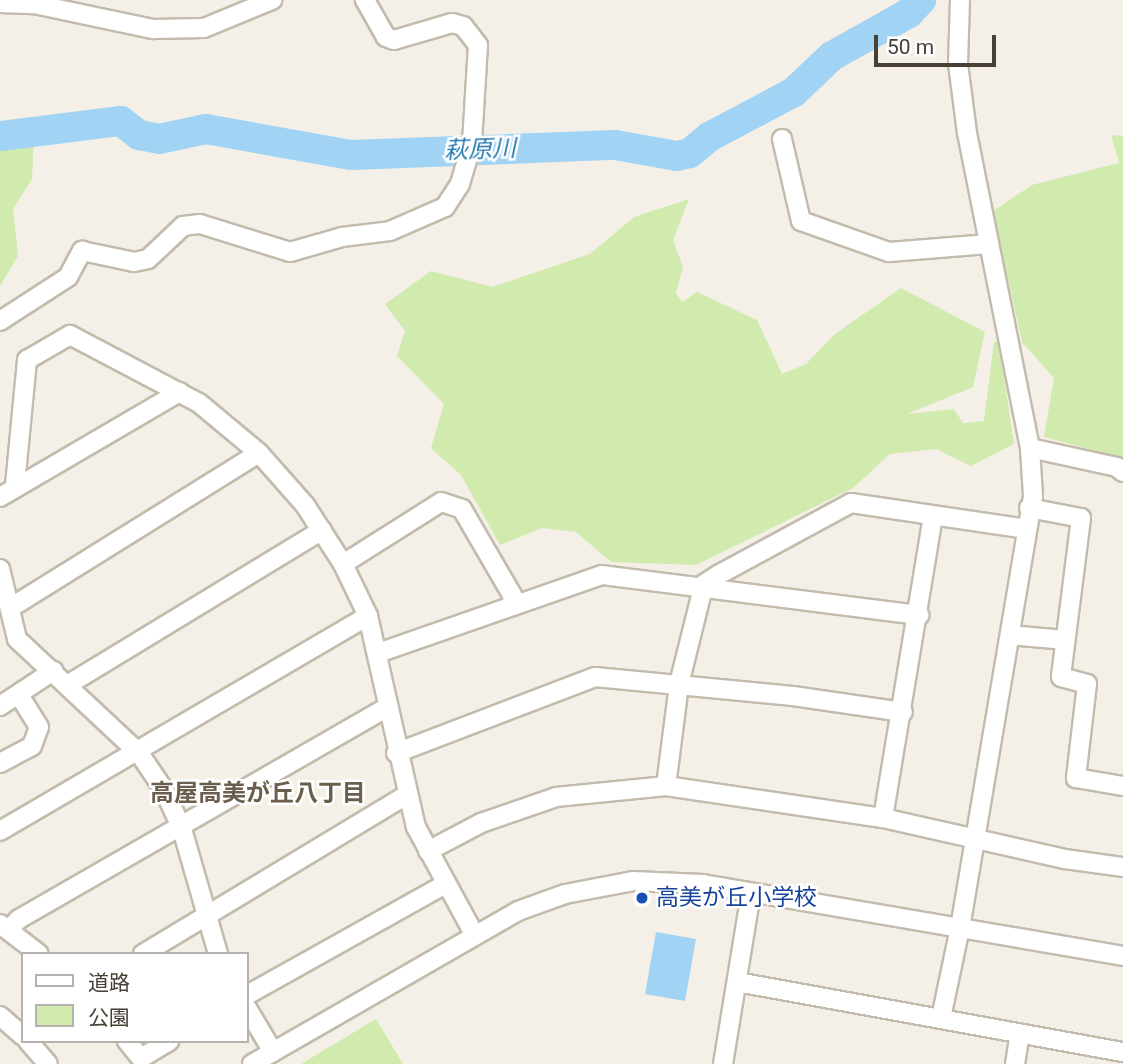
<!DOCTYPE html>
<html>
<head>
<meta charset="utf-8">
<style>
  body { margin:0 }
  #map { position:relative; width:1123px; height:1064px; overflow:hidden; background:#f4f0e7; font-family:Roboto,"Noto Sans JP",sans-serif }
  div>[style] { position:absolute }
  .green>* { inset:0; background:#d0ebad }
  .water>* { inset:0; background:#a0d3f4 }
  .river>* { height:30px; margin:-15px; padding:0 15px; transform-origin:15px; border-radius:15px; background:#a0d3f4 }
  .roads { filter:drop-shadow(2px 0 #c3bbac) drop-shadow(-2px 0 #c3bbac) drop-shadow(0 2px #c3bbac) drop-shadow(0 -2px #c3bbac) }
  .minor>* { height:18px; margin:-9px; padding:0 9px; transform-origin:9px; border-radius:9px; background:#fff }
  .dots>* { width:19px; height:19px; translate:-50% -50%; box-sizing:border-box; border:4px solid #fff; border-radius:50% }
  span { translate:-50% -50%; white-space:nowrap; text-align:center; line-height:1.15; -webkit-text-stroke:5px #fff; paint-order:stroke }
  .transit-label { font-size:23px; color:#164399 }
  .left { translate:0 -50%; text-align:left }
  .water-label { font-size:24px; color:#277ab2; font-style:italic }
  .neighbourhood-label { font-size:24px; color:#6b5e4c; font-weight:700 }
  .legend { position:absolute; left:21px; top:952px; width:228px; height:91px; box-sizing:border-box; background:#fff; border:2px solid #b6b3ae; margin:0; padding:9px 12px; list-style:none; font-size:21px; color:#484035 }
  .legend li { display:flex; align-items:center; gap:14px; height:35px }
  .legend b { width:35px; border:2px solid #b6b3ae }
  .scale { position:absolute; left:874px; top:35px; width:122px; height:32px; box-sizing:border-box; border:4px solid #484035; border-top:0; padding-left:9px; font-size:21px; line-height:24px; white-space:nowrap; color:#484035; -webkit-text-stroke:5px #fff; paint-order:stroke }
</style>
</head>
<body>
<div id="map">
  <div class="green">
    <i style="clip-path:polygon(1111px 135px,1123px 136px,1123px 458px,1044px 437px,1054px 378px,1022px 342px,993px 211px,1032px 185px,1119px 163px)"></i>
    <i style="clip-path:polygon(34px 137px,32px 179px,13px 209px,18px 256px,0 286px,0 140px)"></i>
    <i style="clip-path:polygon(689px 199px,673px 240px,683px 267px,676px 293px,682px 302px,697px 292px,757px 320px,782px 374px,806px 364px,835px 334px,901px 288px,985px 332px,973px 387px,907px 414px,954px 409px,963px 423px,984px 421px,994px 342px,999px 342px,1014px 444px,971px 466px,936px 449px,890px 454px,853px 488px,696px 565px,611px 562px,576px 532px,542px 528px,500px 545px,461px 475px,431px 448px,444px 404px,397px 356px,405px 331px,385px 304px,431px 271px,492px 287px,590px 254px,634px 217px)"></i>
    <i style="clip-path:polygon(376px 1019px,403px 1064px,301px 1064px)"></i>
  </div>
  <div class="water">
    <i style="clip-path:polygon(656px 932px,696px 939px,685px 1001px,645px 994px)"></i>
  </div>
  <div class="river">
    <i style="left:0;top:136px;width:122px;rotate:-7.1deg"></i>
    <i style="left:121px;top:121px;width:23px;rotate:38deg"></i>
    <i style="left:139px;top:135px;width:20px;rotate:11deg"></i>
    <i style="left:159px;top:139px;width:48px;rotate:-12deg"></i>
    <i style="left:206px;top:129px;width:147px;rotate:10.2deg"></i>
    <i style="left:351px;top:155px;width:264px;rotate:-2.2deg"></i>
    <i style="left:615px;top:145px;width:63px;rotate:10.1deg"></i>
    <i style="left:677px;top:156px;width:13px;rotate:-13deg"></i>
    <i style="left:690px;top:153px;width:25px;rotate:-40deg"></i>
    <i style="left:709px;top:137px;width:96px;rotate:-27.9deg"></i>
    <i style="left:794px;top:92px;width:52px;rotate:-43.5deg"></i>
    <i style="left:832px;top:56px;width:88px;rotate:-29.2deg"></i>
    <i style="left:909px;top:13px;width:18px;rotate:-47deg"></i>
  </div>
  <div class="roads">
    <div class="minor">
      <i style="left:0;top:3px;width:34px;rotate:2deg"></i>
      <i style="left:34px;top:4px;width:122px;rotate:11.9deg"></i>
      <i style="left:153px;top:29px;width:51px;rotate:-1.1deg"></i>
      <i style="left:204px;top:28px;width:74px;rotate:-22.4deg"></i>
      <i style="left:782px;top:139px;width:84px;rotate:77deg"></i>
      <i style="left:801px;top:221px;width:93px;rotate:19.4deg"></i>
      <i style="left:889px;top:252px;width:100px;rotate:-4.6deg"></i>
      <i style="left:0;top:321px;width:81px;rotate:-32.9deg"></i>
      <i style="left:68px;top:277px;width:30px;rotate:-62deg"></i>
      <i style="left:82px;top:251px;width:53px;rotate:11.9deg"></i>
      <i style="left:134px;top:262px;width:14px;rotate:-12deg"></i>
      <i style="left:148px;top:259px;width:48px;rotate:-43.3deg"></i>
      <i style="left:183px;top:226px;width:17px;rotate:-7deg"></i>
      <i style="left:200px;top:224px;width:94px;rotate:17.3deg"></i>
      <i style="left:290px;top:252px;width:54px;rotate:-16.1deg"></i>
      <i style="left:342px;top:237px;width:48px;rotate:-7.1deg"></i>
      <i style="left:390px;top:231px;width:60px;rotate:-23.6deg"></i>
      <i style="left:445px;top:207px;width:27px;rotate:-57deg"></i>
      <i style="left:460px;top:184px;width:43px;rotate:-73.7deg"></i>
      <i style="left:472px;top:143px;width:98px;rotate:-86.5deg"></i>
      <i style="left:478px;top:45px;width:24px;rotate:-128deg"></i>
      <i style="left:463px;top:26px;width:11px;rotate:-165deg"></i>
      <i style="left:452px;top:23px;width:60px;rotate:163.7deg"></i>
      <i style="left:394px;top:40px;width:9px;rotate:-159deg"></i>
      <i style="left:386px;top:37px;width:43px;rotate:-119.6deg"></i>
      <i style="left:1030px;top:448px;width:89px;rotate:12.3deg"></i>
      <i style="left:1117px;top:467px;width:8px;rotate:40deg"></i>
      <i style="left:15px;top:485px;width:126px;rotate:-84.5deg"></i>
      <i style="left:27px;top:360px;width:50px;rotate:-30.2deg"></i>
      <i style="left:70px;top:335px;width:146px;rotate:27.8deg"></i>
      <i style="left:199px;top:403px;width:78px;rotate:39.8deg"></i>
      <i style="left:259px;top:453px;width:69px;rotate:48.5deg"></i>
      <i style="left:305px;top:505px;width:70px;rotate:57.2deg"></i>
      <i style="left:343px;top:564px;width:58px;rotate:64.3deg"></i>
      <i style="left:368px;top:616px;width:216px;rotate:77.2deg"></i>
      <i style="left:416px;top:827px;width:122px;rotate:61.5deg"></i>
      <i style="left:0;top:497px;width:208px;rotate:-30.3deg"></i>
      <i style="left:1029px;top:508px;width:53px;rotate:10.9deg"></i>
      <i style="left:1081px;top:518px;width:160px;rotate:97.2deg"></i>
      <i style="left:1061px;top:677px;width:27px;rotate:15deg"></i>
      <i style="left:1087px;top:684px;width:95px;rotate:96.7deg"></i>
      <i style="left:1076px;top:778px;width:48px;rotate:9.7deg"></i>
      <i style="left:343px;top:564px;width:116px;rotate:-32.3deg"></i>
      <i style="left:441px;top:502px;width:22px;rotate:18deg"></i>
      <i style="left:462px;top:509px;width:99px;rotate:59.8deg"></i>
      <i style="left:512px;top:595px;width:11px;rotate:85deg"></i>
      <i style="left:0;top:569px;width:72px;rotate:76.3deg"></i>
      <i style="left:17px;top:639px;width:167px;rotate:43.1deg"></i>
      <i style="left:139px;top:753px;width:45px;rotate:56deg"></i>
      <i style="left:164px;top:790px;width:43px;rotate:65.2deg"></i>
      <i style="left:182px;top:829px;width:130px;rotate:73.9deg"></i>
      <i style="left:10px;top:608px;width:293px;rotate:-31.9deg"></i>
      <i style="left:1010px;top:635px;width:55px;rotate:5.2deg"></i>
      <i style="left:378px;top:653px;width:237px;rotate:-19.2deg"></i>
      <i style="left:602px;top:575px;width:320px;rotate:7.2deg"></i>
      <i style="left:69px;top:684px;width:296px;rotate:-31.3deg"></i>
      <i style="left:0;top:706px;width:64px;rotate:-33.4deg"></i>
      <i style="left:396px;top:753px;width:213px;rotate:-20.9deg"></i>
      <i style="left:595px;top:677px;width:199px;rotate:5.5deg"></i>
      <i style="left:793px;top:696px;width:111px;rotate:8.3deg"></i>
      <i style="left:0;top:763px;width:36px;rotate:-28deg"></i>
      <i style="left:32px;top:746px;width:20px;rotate:-70deg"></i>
      <i style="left:39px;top:727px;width:38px;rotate:-122deg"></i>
      <i style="left:666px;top:786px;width:103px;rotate:-82.7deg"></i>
      <i style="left:679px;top:684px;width:103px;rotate:-76deg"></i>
      <i style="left:704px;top:584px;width:17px;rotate:-33deg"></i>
      <i style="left:718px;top:575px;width:151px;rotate:-28.4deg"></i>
      <i style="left:851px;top:503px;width:178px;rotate:8.4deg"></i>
      <i style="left:883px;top:818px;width:306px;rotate:-80.6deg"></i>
      <i style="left:0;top:831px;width:426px;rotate:-30.3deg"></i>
      <i style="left:428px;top:851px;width:60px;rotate:-27.8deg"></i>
      <i style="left:481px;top:823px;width:79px;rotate:-19.1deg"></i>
      <i style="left:556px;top:797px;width:111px;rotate:-5.7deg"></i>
      <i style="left:666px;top:786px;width:219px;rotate:8.4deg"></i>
      <i style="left:883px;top:818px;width:187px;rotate:12.7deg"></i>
      <i style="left:1065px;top:859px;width:59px;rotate:7.9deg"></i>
      <i style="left:0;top:924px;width:49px;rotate:37.6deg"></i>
      <i style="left:9px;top:929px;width:14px;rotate:-45deg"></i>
      <i style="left:19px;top:919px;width:426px;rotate:-29.9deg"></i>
      <i style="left:143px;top:954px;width:308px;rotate:-31.1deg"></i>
      <i style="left:737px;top:982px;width:392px;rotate:10.3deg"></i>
      <i style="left:247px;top:995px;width:228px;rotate:-29.2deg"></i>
      <i style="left:247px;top:1008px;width:51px;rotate:59.4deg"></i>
      <i style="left:0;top:1016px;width:30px;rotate:41deg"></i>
      <i style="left:941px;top:1018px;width:92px;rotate:-78.1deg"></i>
      <i style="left:960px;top:928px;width:438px;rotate:-80.4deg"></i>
      <i style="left:1033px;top:496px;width:48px;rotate:-93.6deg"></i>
      <i style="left:1030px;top:448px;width:321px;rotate:-101.3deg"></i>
      <i style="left:967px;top:133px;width:70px;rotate:-97.4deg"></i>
      <i style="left:958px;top:64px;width:64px;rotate:-88.2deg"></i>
      <i style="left:28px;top:1041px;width:30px;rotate:49deg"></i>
      <i style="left:127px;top:1041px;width:22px;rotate:51deg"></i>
      <i style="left:141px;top:1058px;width:33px;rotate:-31deg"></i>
      <i style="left:252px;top:1064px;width:307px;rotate:-29.9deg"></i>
      <i style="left:518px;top:911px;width:50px;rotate:-19.9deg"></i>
      <i style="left:565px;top:894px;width:69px;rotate:-10.8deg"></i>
      <i style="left:633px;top:881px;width:70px;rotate:2.5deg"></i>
      <i style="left:703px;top:884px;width:426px;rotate:9.7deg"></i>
      <i style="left:723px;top:1064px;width:173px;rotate:-80.7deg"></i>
      <i style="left:1015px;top:1064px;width:31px;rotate:-81deg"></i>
    </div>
  </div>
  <div class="dots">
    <i style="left:642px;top:898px;background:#1a4fb4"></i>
  </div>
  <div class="transit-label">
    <span class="left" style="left:656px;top:898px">高美が丘小学校</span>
  </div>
  <div class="water-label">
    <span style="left:480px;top:150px;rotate:-2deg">萩原川</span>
  </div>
  <div class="neighbourhood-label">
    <span style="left:258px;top:794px">高屋高美が丘八丁目</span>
  </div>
  <ul class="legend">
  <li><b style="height:9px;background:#fff"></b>道路</li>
  <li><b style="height:19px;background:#d0ebad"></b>公園</li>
  </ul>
  <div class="scale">50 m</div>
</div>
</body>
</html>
